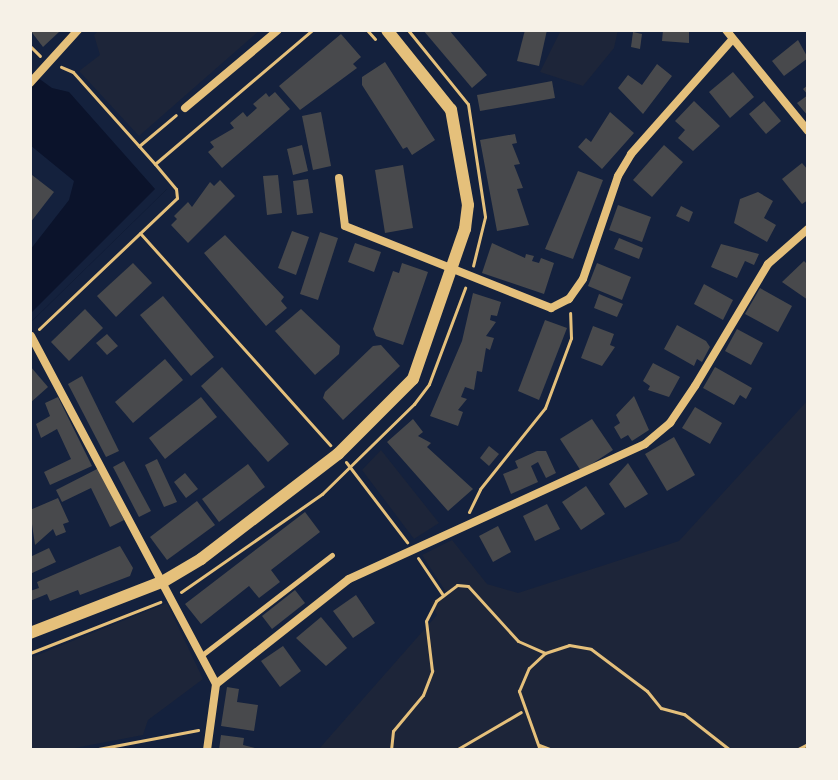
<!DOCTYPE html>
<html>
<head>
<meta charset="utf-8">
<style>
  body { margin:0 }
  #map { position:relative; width:838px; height:780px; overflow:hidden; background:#14213d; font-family:"Asap Condensed",sans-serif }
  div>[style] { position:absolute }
  .green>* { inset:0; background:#1d2539 }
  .water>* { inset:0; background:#0b132b }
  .pier>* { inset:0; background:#14213d }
  .building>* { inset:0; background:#48494c }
  .path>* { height:3px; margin:-1.5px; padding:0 1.5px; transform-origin:1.5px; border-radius:1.5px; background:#e5c07b }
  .service>* { height:5px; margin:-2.5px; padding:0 2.5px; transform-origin:2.5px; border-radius:2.5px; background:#e5c07b }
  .minor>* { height:8px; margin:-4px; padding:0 4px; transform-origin:4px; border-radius:4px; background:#e5c07b }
  .tertiary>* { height:12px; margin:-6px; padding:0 6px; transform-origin:6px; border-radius:6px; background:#e5c07b }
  span { translate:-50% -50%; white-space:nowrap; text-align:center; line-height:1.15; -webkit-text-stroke:6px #f6f1e7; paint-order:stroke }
  .frame { position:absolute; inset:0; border:32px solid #f6f1e7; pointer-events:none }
</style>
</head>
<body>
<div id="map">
  <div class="green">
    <i style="clip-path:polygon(99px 30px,260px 30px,139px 136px,79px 71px,100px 55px,94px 35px)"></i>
    <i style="clip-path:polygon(561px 30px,618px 30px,614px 48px,583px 86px,540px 72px)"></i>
    <i style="clip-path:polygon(808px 400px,808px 750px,318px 750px,437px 615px,431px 602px,446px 592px,422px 555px,452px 540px,487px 584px,518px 593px,679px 541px)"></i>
    <i style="clip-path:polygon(381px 450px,439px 523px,414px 539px,362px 470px)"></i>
    <i style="clip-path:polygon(167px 603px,203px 679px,148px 720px,143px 735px,64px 750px,30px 750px,30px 658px)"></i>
  </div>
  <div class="water">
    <i style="clip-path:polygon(30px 72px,52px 88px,69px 92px,155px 189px,167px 189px,30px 323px,30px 250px,69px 200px,74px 181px,30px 145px)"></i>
  </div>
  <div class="pier">
    <i style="clip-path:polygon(155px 189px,167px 189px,30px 323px,30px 314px)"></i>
  </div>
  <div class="building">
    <i style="clip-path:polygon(30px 30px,57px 30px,59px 32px,43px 47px)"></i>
    <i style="clip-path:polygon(423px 30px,449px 30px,487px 75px,472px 88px)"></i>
    <i style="clip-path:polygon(525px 30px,547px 30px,539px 66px,517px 61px)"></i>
    <i style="clip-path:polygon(663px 30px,689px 30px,689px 43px,662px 41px)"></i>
    <i style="clip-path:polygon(633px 32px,642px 34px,640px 49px,631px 47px)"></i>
    <i style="clip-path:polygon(341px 34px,361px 57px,353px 64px,357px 68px,300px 110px,279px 86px)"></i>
    <i style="clip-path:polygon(798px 40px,808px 58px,784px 76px,772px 61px)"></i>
    <i style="clip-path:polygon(385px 62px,435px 140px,412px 155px,407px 147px,403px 149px,362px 85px,362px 77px)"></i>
    <i style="clip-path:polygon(657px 64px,672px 76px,643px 114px,618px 88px,628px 75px,642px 85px)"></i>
    <i style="clip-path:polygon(733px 72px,754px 97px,730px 118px,709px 92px)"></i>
    <i style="clip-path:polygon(552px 81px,555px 98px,480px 111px,477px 95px)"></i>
    <i style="clip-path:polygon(808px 85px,808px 116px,797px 103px,808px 95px,803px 89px)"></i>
    <i style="clip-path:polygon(275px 92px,290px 109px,222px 168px,208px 152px,214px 147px,210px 142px,234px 128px,230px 123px,243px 112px,247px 117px,257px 108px,253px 104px,266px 93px,269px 97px)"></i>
    <i style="clip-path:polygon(694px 101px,720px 126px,693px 151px,678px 138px,685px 130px,675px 121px)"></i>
    <i style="clip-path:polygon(764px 101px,781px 121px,766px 134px,749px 114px)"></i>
    <i style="clip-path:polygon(321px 112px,331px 166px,313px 170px,302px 116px)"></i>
    <i style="clip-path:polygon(610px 112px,634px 133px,602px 169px,578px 147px,586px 138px,591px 142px)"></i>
    <i style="clip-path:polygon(515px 134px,517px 143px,512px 144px,520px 164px,514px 165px,523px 188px,517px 189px,529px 225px,497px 231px,480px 140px)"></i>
    <i style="clip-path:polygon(302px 145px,308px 171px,293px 175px,287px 149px)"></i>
    <i style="clip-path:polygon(664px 145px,683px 162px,652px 197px,633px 180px)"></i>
    <i style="clip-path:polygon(802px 163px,808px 170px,808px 200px,802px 204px,782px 179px)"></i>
    <i style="clip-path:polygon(403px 165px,413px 228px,385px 233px,375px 170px)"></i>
    <i style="clip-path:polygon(578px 171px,603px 180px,573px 259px,545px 249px)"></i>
    <i style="clip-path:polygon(32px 175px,54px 192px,30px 223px,30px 177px)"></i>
    <i style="clip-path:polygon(278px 175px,282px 213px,267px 215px,263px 176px)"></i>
    <i style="clip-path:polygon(308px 179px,313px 213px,297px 215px,293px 181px)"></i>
    <i style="clip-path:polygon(220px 180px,235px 196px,188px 243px,171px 225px,177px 219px,174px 216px,188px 202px,192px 207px,210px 182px,214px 186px)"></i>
    <i style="clip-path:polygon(758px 192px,773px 201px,764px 218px,776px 225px,767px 242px,734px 223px,740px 199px)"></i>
    <i style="clip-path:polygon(618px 205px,651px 217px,642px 242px,609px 230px)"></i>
    <i style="clip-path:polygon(681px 206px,693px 212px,689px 222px,676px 216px)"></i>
    <i style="clip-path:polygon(292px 231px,309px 237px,296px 275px,278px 268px)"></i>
    <i style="clip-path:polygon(320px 232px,338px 238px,318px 300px,300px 294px)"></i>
    <i style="clip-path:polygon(225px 235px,284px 297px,281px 301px,287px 308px,266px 326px,204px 253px)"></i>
    <i style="clip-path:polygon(619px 238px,643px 248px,639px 259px,614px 249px)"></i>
    <i style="clip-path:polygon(355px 243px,381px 252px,374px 272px,348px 262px)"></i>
    <i style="clip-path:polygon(492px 243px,525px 258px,526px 254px,534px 256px,532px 261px,539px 263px,541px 258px,554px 263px,544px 294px,482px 273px)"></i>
    <i style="clip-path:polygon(721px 244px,759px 254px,754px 265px,745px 261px,737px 278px,711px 267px)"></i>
    <i style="clip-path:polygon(804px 261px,808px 265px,808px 300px,782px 282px)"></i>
    <i style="clip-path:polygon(133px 263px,152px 283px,116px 317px,97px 296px)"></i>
    <i style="clip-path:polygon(402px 263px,428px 272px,403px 345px,376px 336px,373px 329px,393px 271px,399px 273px)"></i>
    <i style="clip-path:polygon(597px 263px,631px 277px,622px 300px,588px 286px)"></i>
    <i style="clip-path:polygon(704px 284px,733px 300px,723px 320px,694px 304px)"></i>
    <i style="clip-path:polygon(760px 288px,792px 306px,778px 332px,745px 314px)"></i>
    <i style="clip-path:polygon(473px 293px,501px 302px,497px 316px,491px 315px,490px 320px,496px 322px,486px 336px,494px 338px,490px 350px,486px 348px,482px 372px,477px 371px,474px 390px,465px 387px,461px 397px,467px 399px,458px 410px,463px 412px,458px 426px,430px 416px,462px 341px)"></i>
    <i style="clip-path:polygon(599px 294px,623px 304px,617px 317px,594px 308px)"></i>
    <i style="clip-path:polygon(163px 296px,214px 357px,191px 376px,140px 315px)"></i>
    <i style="clip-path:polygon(85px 309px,103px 328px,69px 361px,51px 342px)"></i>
    <i style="clip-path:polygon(301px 309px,340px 346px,339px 354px,315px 375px,275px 331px)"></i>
    <i style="clip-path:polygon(545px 320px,567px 328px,539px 400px,518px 391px)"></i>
    <i style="clip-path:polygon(677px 325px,706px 341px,710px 347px,702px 362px,697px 359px,694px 366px,664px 349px)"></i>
    <i style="clip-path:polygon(593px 326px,614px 334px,610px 345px,615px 347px,602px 366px,581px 358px)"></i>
    <i style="clip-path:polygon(737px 329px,763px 343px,751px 365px,725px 351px)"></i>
    <i style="clip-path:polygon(107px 334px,118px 346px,107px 355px,96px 343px)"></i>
    <i style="clip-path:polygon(381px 345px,400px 366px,343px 420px,323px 398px,325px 392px,373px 346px)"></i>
    <i style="clip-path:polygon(165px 359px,183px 380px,133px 423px,115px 402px)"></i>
    <i style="clip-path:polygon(653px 363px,680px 377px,669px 397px,648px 390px,650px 386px,643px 381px)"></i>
    <i style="clip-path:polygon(30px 366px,48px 387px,30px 403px)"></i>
    <i style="clip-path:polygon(222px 367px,289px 444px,268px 462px,201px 386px)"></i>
    <i style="clip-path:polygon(715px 367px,752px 388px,746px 399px,740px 395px,734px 405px,703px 388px)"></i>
    <i style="clip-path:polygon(82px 376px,119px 451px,106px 457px,68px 384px)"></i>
    <i style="clip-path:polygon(634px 396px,649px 430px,632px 441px,628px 435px,621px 439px,614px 427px,620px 423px,616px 415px)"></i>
    <i style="clip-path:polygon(58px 397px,92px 466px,50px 485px,44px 472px,71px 459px,57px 429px,41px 438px,36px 424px,50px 416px,45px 403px)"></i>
    <i style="clip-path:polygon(201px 397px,217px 417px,165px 459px,149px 438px)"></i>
    <i style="clip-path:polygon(695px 407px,722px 423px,710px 444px,682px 428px)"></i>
    <i style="clip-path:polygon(413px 419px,423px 432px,418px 436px,431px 443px,427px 447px,473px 489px,448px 511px,387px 442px)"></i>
    <i style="clip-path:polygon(592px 419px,613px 450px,581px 471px,560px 439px)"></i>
    <i style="clip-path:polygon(674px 437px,695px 475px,667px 491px,645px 454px)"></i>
    <i style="clip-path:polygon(489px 446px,499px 454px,489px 466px,480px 458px)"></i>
    <i style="clip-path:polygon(537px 451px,546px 451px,556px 473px,546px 478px,538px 462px,531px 466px,538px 482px,511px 494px,503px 474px,518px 468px,515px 461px)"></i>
    <i style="clip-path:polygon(157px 459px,177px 502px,164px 507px,145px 465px)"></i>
    <i style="clip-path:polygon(124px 461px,151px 511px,139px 517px,113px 467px)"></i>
    <i style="clip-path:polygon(628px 463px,648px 494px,625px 508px,609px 484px)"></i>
    <i style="clip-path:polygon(248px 464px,265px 487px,219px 522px,202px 499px)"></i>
    <i style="clip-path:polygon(99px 468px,124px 520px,110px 527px,91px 488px,62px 502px,56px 490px)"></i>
    <i style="clip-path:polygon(185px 473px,198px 489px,186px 498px,174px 482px)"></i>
    <i style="clip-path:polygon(586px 486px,605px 514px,581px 530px,562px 502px)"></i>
    <i style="clip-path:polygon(58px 498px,69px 522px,63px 524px,66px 532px,56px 536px,53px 529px,35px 545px,30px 510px)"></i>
    <i style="clip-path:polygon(197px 501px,215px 525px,167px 560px,150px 537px)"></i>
    <i style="clip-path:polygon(547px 504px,560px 529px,535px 541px,523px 516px)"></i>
    <i style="clip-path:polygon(305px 512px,320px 532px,271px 570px,280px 582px,259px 598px,249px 586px,201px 624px,185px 604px)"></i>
    <i style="clip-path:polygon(498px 526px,511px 552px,493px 562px,479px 536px)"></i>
    <i style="clip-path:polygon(120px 546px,133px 568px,130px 576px,80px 595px,78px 590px,50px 601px,47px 594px,30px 601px,30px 591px,39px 588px,37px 582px)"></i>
    <i style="clip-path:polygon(49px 548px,56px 562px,30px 574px,30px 557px)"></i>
    <i style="clip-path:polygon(295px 590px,305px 603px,272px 629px,262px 616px)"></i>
    <i style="clip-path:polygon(356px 595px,375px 623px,353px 638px,333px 611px)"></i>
    <i style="clip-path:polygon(321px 617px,347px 648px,326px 666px,296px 638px)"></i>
    <i style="clip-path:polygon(283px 646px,301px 671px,280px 687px,261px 661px)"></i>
    <i style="clip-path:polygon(227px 687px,239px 689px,237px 702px,258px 705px,254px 731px,221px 726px)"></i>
    <i style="clip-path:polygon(221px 735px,244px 738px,243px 745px,263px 750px,219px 750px)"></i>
  </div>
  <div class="path">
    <i style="left:367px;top:30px;width:12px;rotate:48deg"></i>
    <i style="left:408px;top:30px;width:95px;rotate:51deg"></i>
    <i style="left:468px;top:104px;width:114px;rotate:81.4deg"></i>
    <i style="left:485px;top:217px;width:50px;rotate:103.8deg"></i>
    <i style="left:30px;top:46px;width:14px;rotate:45deg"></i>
    <i style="left:139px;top:146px;width:48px;rotate:-40deg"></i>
    <i style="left:156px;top:163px;width:205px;rotate:-40.4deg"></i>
    <i style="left:140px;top:233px;width:285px;rotate:48.1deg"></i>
    <i style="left:39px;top:329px;width:190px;rotate:-43.5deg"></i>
    <i style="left:177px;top:198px;width:9px;rotate:-96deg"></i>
    <i style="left:176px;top:189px;width:33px;rotate:-130deg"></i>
    <i style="left:155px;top:164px;width:123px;rotate:-131.7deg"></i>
    <i style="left:73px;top:72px;width:13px;rotate:-157deg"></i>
    <i style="left:346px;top:462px;width:101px;rotate:52.7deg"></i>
    <i style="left:469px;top:512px;width:25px;rotate:-64deg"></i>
    <i style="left:480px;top:489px;width:104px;rotate:-51.3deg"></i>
    <i style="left:545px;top:408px;width:75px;rotate:-69.6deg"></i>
    <i style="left:571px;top:338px;width:25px;rotate:-92deg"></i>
    <i style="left:418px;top:558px;width:45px;rotate:56deg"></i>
    <i style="left:181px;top:592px;width:172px;rotate:-34.8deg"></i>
    <i style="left:322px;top:494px;width:129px;rotate:-44.4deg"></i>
    <i style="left:414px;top:404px;width:25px;rotate:-53deg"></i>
    <i style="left:429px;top:384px;width:103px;rotate:-69.4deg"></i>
    <i style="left:30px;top:653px;width:140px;rotate:-21.4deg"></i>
    <i style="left:539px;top:745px;width:14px;rotate:21deg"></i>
    <i style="left:93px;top:750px;width:107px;rotate:-10.8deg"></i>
    <i style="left:391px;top:750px;width:19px;rotate:-84deg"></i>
    <i style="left:393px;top:731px;width:47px;rotate:-50.2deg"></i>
    <i style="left:423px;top:695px;width:26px;rotate:-69deg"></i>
    <i style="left:432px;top:671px;width:50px;rotate:-96.8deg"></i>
    <i style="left:426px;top:621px;width:22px;rotate:-63deg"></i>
    <i style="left:436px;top:601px;width:26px;rotate:-37deg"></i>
    <i style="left:457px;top:585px;width:11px;rotate:5deg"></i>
    <i style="left:468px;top:586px;width:74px;rotate:47.7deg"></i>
    <i style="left:518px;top:641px;width:30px;rotate:24deg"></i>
    <i style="left:545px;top:653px;width:25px;rotate:-18deg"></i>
    <i style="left:569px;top:645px;width:22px;rotate:10deg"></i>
    <i style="left:591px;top:649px;width:70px;rotate:36.9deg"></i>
    <i style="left:647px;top:691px;width:22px;rotate:51deg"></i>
    <i style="left:661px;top:708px;width:24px;rotate:15deg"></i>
    <i style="left:684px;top:714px;width:58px;rotate:38deg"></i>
    <i style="left:456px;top:750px;width:75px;rotate:-30.3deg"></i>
    <i style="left:540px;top:750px;width:63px;rotate:-109.6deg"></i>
    <i style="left:519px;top:691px;width:25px;rotate:-67deg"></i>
    <i style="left:529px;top:668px;width:21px;rotate:-43deg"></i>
    <i style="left:796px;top:750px;width:13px;rotate:-27deg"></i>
  </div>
  <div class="service">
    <i style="left:202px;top:655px;width:164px;rotate:-37.6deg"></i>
  </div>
  <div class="minor">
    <i style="left:726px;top:30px;width:130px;rotate:50.9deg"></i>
    <i style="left:30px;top:83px;width:72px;rotate:-47.8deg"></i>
    <i style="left:185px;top:108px;width:121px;rotate:-40deg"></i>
    <i style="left:339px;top:178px;width:48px;rotate:82.9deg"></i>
    <i style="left:345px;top:226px;width:222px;rotate:21.7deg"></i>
    <i style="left:551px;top:308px;width:20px;rotate:-27deg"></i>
    <i style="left:569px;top:299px;width:24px;rotate:-55deg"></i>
    <i style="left:583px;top:279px;width:109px;rotate:-71.2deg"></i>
    <i style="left:618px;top:176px;width:26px;rotate:-59deg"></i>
    <i style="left:631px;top:154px;width:152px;rotate:-48.5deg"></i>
    <i style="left:31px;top:336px;width:394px;rotate:62deg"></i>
    <i style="left:207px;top:750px;width:67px;rotate:-82.2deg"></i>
    <i style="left:216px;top:684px;width:169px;rotate:-38.3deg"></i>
    <i style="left:349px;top:579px;width:325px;rotate:-24.5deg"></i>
    <i style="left:645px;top:444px;width:33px;rotate:-40deg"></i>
    <i style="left:670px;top:423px;width:45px;rotate:-56deg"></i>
    <i style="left:695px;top:386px;width:142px;rotate:-59.1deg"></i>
    <i style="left:768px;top:264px;width:53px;rotate:-41.2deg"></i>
  </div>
  <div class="tertiary">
    <i style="left:30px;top:633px;width:144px;rotate:-21.2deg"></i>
    <i style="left:164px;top:581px;width:43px;rotate:-30.7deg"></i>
    <i style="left:201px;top:559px;width:173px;rotate:-37.5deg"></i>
    <i style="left:338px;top:454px;width:106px;rotate:-45deg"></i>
    <i style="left:413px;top:379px;width:159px;rotate:-70.9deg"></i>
    <i style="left:465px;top:229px;width:24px;rotate:-83deg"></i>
    <i style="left:468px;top:205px;width:97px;rotate:-100.1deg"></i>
    <i style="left:451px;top:110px;width:102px;rotate:-128.7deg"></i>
  </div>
  <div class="frame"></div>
</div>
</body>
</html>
